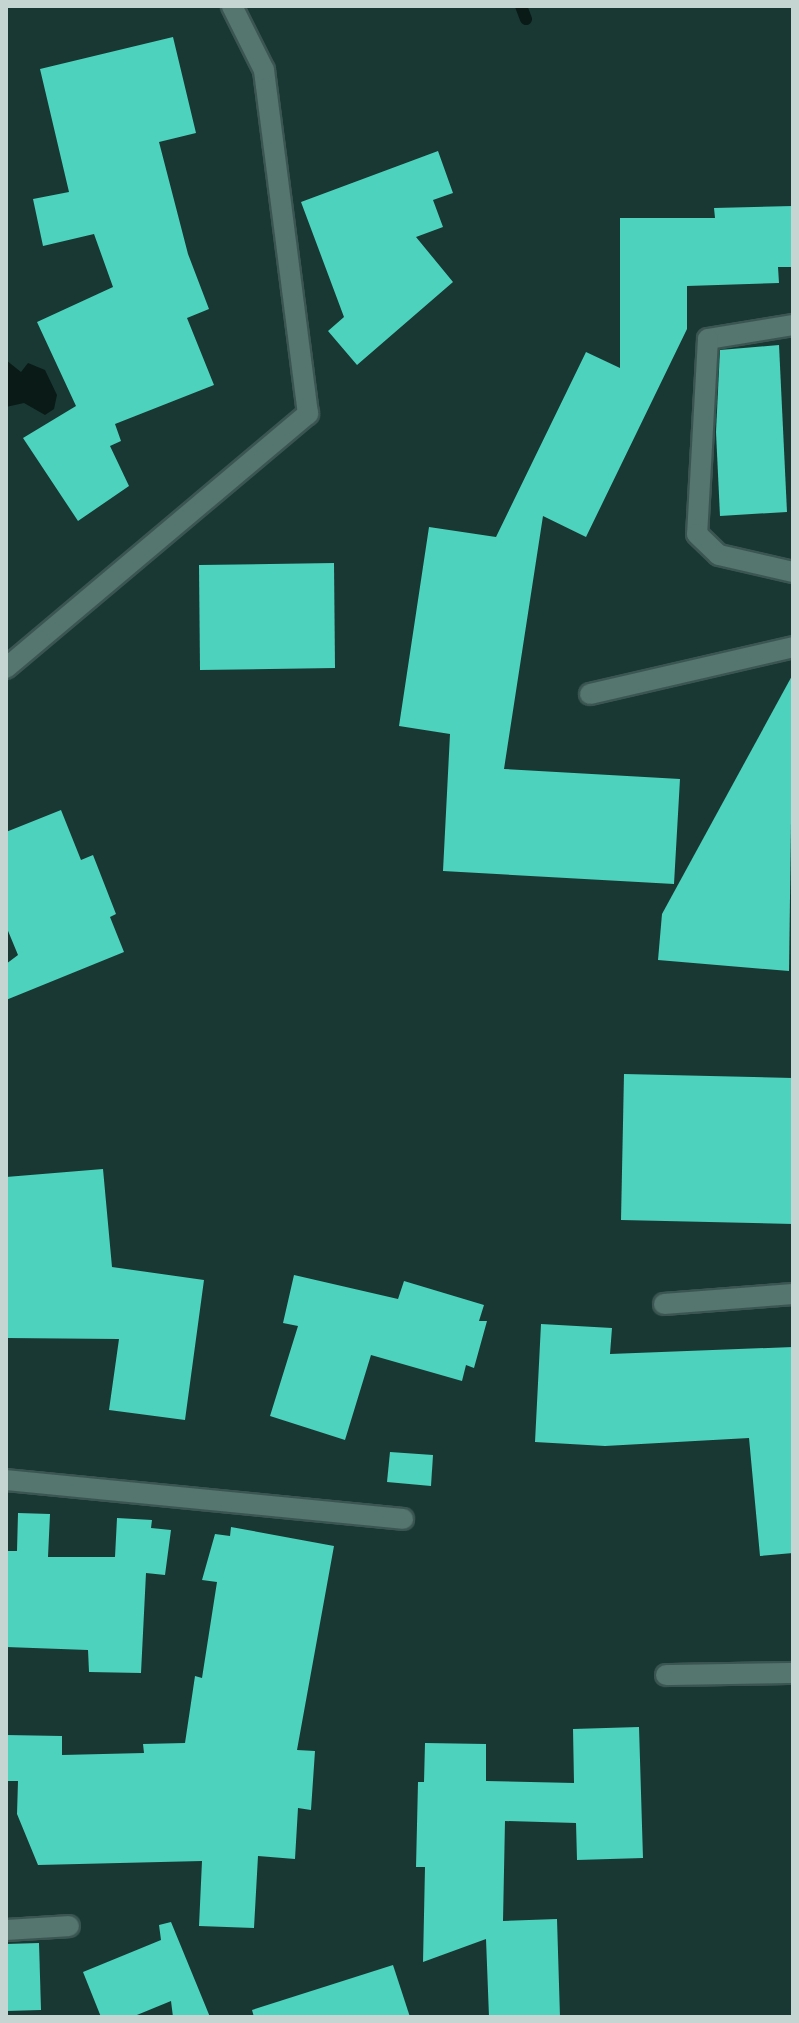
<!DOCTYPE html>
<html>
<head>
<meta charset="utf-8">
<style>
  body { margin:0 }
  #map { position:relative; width:799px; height:2023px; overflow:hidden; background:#193833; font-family:"IBM Plex Serif",serif }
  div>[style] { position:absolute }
  .water>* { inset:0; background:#091a17 }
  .stream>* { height:12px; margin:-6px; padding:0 6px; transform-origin:6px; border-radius:6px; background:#091a17 }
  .building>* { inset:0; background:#4cd2bd }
  .roads { filter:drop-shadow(2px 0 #3b5652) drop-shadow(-2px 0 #3b5652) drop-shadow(0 2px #3b5652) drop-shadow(0 -2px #3b5652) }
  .minor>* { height:20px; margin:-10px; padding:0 10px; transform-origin:10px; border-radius:10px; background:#55756f }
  span { translate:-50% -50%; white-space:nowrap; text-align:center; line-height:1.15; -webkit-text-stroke:8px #0e2e29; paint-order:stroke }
  .frame { position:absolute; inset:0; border:8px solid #c5d6d2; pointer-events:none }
</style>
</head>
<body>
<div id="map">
  <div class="water">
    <i style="clip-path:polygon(6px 360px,21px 372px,28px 363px,45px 370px,57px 395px,54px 409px,45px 415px,24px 403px,6px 407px)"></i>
  </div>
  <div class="stream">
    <i style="left:521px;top:6px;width:14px;rotate:69deg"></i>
  </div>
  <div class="building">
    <i style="clip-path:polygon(173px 37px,196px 133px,159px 142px,188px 254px,209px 309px,187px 318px,214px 385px,115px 424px,121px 441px,110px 446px,129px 486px,78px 521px,23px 438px,76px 406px,37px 322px,113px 287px,94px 234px,43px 246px,33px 199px,69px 192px,40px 69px)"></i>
    <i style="clip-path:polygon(438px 151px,453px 193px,433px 200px,443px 227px,416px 237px,453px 282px,357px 365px,328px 331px,344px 317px,301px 202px)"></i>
    <i style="clip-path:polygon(793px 206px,793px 267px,778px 267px,779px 283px,687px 286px,687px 329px,586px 537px,543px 516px,504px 769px,680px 779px,674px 884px,443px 871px,450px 734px,399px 726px,429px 527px,496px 537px,586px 352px,620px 368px,620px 218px,715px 218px,714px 208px)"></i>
    <i style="clip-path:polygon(779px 345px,787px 512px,720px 516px,716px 432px,720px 350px)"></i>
    <i style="clip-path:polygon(334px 563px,335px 668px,200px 670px,199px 565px)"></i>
    <i style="clip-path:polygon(793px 674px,789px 971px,658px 960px,662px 914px)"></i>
    <i style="clip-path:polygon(61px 810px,81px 860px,93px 855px,116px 914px,110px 917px,124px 952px,6px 1000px,6px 964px,18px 955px,6px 926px,6px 832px)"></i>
    <i style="clip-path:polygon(624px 1074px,793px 1078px,793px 1224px,621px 1220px)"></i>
    <i style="clip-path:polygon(103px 1169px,112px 1267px,204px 1280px,185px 1420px,109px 1410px,119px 1339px,6px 1338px,6px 1177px)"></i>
    <i style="clip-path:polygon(294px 1275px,398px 1299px,404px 1281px,484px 1305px,479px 1321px,487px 1321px,474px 1368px,466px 1365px,462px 1381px,371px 1355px,345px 1440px,270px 1416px,298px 1326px,283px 1323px)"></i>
    <i style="clip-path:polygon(541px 1324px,612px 1328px,610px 1354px,793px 1347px,793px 1553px,760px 1556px,749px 1438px,605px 1446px,535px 1442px)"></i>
    <i style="clip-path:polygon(390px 1452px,433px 1455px,431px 1486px,387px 1482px)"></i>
    <i style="clip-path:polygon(18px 1513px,50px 1514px,48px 1557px,115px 1557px,117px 1518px,152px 1520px,151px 1528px,171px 1530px,165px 1575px,146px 1573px,141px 1673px,89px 1672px,88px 1650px,6px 1647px,6px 1551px,17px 1551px)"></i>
    <i style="clip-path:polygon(231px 1527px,334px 1546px,297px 1750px,315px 1751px,311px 1810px,298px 1808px,295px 1859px,258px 1856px,254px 1928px,199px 1926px,202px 1861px,38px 1865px,17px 1814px,18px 1781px,6px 1781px,6px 1735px,62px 1736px,62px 1755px,144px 1753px,143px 1744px,185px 1743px,195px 1676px,202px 1678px,217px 1582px,202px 1580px,215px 1534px,230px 1536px)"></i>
    <i style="clip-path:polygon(639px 1727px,643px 1858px,577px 1860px,576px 1823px,505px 1821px,503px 1921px,557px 1919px,560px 2017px,489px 2017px,486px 1939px,423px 1962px,425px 1867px,416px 1867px,418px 1782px,424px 1782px,425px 1743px,486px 1744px,486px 1781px,574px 1783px,573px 1729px)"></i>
    <i style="clip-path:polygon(171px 1922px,210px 2017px,173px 2017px,171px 2001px,132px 2017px,101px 2017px,83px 1972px,161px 1940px,159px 1925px)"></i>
    <i style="clip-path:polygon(39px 1943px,41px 2010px,6px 2011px,6px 1944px)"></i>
    <i style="clip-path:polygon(393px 1965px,410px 2017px,254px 2017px,252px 2010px)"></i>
  </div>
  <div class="roads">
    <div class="minor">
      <i style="left:793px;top:325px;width:86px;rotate:170.6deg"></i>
      <i style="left:708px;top:339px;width:195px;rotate:93.2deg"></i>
      <i style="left:697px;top:534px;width:30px;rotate:44deg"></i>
      <i style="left:719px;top:555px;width:76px;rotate:12.9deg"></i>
      <i style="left:6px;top:668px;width:395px;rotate:-40.1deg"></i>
      <i style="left:308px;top:414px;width:347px;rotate:-97.3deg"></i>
      <i style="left:264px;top:70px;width:72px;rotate:-116.6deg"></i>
      <i style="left:590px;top:694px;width:208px;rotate:-13deg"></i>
      <i style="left:664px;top:1304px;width:129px;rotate:-4.4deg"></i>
      <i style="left:6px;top:1480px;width:399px;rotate:5.6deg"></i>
      <i style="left:666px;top:1675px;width:127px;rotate:-0.9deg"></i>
      <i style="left:6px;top:1930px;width:63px;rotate:-3.6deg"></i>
    </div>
  </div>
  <div class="frame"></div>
</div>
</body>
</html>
